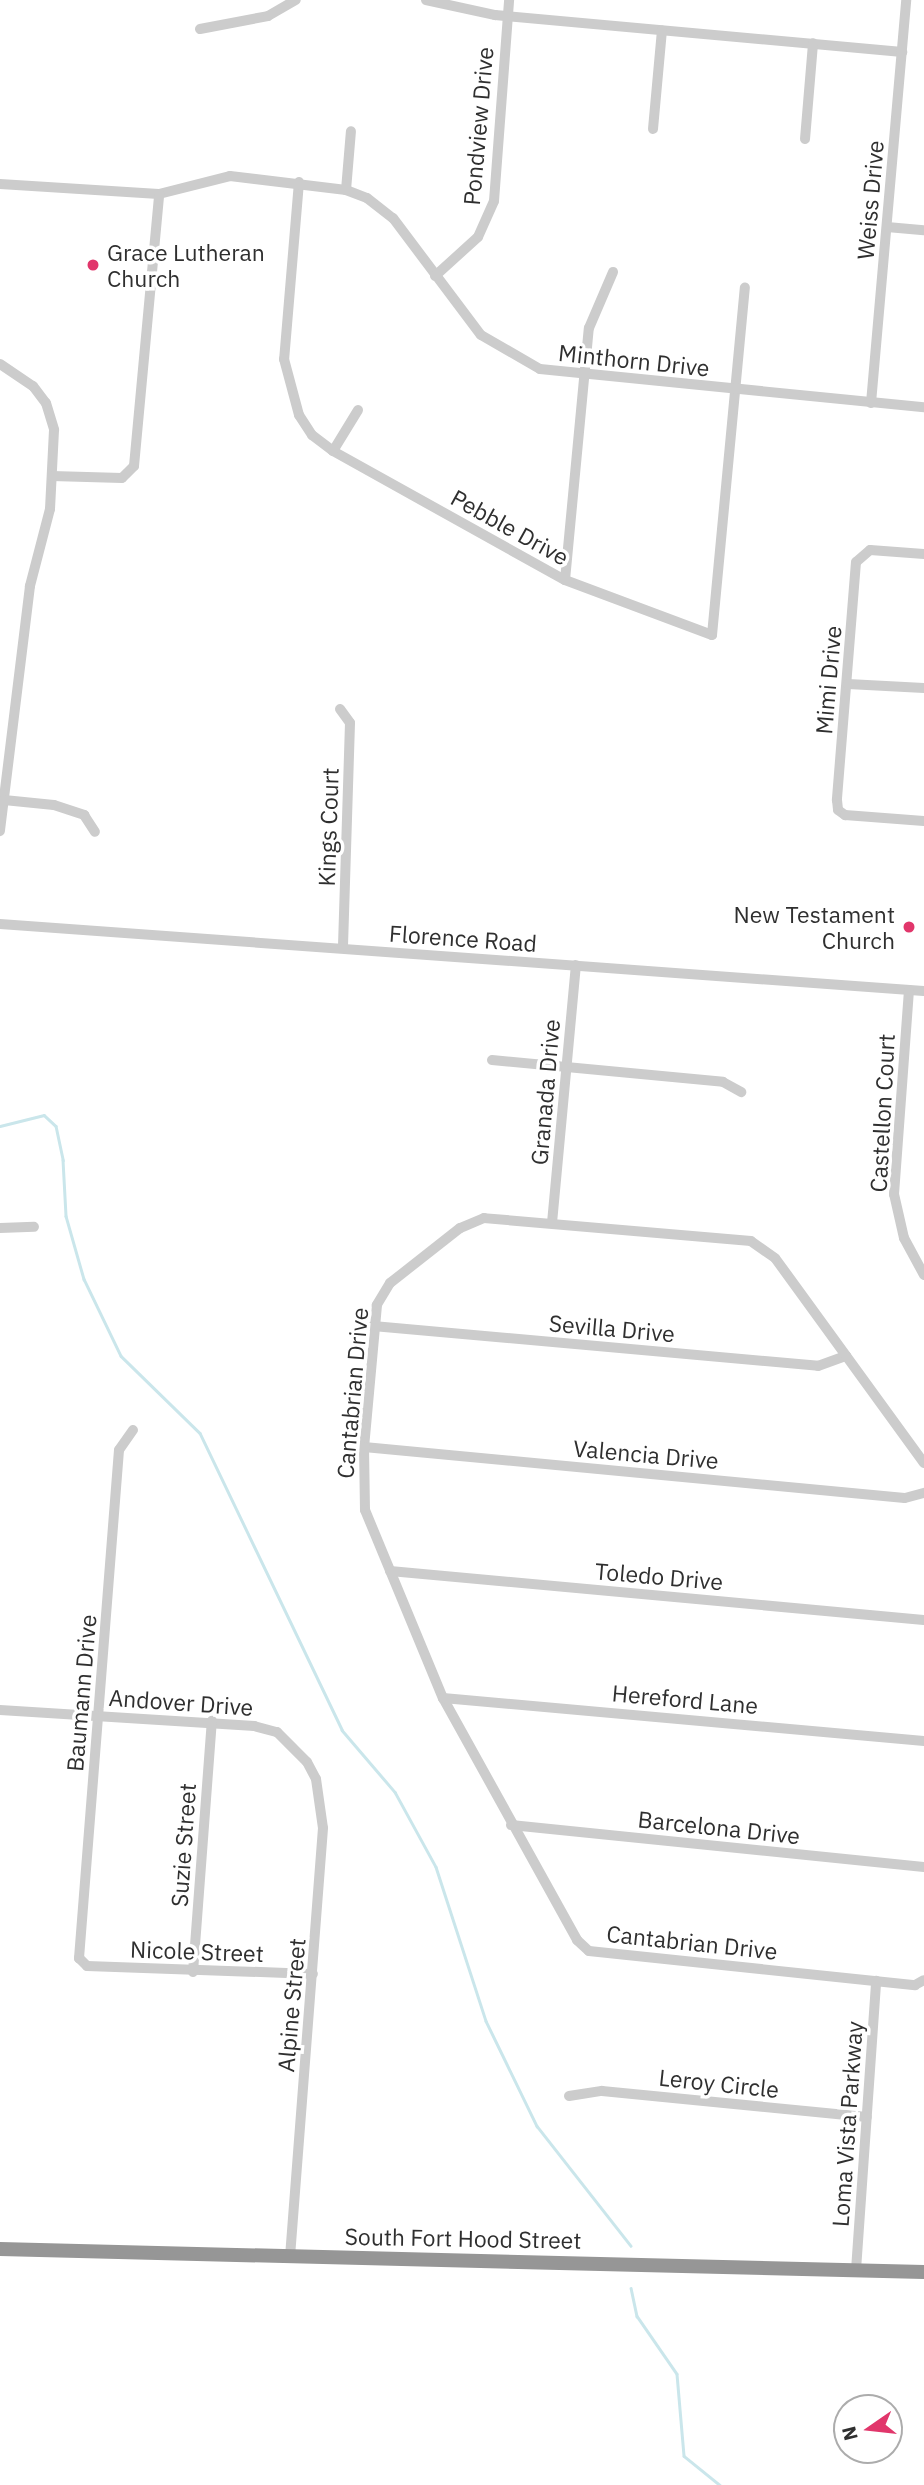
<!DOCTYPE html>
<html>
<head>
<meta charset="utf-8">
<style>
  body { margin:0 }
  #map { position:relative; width:924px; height:2485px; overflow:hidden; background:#fff; font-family:"IBM Plex Sans",sans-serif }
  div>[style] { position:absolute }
  .stream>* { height:2.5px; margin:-1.25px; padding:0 1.25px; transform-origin:1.25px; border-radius:1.25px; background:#cae6eb }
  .minor>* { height:10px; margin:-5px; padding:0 5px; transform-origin:5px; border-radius:5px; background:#ccc }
  .highway>* { height:14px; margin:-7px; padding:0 7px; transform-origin:7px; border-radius:7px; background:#969696 }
  .dots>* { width:19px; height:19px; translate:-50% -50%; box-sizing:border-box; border:4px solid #fff; border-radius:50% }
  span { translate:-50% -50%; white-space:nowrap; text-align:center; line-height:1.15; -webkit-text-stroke:7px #fff; paint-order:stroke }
  .street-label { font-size:23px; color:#2f2f2f }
  .poi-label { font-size:23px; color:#2f2f2f }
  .left { translate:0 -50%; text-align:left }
  .right { translate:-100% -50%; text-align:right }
  .north { position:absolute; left:833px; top:2394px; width:70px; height:70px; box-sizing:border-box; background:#fff; border:2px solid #acacac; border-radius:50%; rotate:256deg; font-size:19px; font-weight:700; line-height:28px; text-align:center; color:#2f2f2f }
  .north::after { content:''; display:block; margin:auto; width:24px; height:32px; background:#e1366b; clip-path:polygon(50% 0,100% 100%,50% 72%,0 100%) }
</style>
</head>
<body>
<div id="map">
  <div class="stream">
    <i style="left:0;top:1126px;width:45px;rotate:-14deg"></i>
    <i style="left:44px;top:1115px;width:16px;rotate:43deg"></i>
    <i style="left:56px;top:1126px;width:35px;rotate:78deg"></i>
    <i style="left:63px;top:1160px;width:56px;rotate:86.9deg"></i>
    <i style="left:66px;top:1216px;width:66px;rotate:74.1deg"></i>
    <i style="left:84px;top:1279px;width:85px;rotate:64.3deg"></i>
    <i style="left:121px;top:1356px;width:110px;rotate:44.3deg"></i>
    <i style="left:200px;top:1433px;width:329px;rotate:64.4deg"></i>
    <i style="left:342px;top:1730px;width:82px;rotate:49.5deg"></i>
    <i style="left:395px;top:1792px;width:85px;rotate:61.3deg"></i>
    <i style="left:436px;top:1867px;width:162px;rotate:72deg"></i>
    <i style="left:486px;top:2021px;width:117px;rotate:64.1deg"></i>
    <i style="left:537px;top:2126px;width:152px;rotate:51.9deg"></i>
    <i style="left:631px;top:2288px;width:29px;rotate:78deg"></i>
    <i style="left:637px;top:2316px;width:70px;rotate:55.4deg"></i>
    <i style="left:677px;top:2374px;width:82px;rotate:85.1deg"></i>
    <i style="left:684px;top:2456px;width:46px;rotate:38.9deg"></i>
  </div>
  <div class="minor">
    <i style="left:426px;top:0;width:71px;rotate:12.3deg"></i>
    <i style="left:495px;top:15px;width:409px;rotate:5.2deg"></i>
    <i style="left:200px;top:29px;width:69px;rotate:-10.8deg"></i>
    <i style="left:268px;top:16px;width:32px;rotate:-30deg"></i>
    <i style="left:653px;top:129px;width:99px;rotate:-84.8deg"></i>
    <i style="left:805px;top:139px;width:96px;rotate:-85.2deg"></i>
    <i style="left:299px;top:182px;width:178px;rotate:94.8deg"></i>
    <i style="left:284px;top:359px;width:58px;rotate:75deg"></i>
    <i style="left:299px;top:415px;width:24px;rotate:57deg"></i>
    <i style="left:312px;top:435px;width:26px;rotate:37deg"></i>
    <i style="left:333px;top:451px;width:265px;rotate:29.1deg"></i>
    <i style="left:565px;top:580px;width:157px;rotate:20.5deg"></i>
    <i style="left:712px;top:635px;width:349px;rotate:-84.6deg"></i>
    <i style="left:0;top:184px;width:159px;rotate:3.6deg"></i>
    <i style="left:159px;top:194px;width:73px;rotate:-14.2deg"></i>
    <i style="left:230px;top:176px;width:117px;rotate:6.9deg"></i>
    <i style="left:346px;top:190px;width:22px;rotate:21deg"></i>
    <i style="left:367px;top:198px;width:33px;rotate:38deg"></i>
    <i style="left:393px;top:218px;width:146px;rotate:53.1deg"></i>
    <i style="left:481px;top:335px;width:68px;rotate:30deg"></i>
    <i style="left:540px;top:369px;width:386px;rotate:5.7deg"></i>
    <i style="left:346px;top:190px;width:59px;rotate:-85.2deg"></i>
    <i style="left:887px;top:227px;width:37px;rotate:5deg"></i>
    <i style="left:435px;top:276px;width:58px;rotate:-42.2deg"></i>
    <i style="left:478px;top:237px;width:39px;rotate:-66deg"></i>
    <i style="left:494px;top:201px;width:202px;rotate:-85.7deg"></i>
    <i style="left:0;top:364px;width:40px;rotate:34deg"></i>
    <i style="left:33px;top:386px;width:21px;rotate:53deg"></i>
    <i style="left:46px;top:403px;width:28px;rotate:73deg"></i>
    <i style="left:54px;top:430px;width:79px;rotate:92.9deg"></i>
    <i style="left:50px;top:509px;width:80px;rotate:104.6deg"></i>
    <i style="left:30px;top:586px;width:247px;rotate:97deg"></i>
    <i style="left:871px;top:403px;width:405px;rotate:-85deg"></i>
    <i style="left:333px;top:451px;width:48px;rotate:-58.6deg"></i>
    <i style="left:52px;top:476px;width:70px;rotate:1.6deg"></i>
    <i style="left:122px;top:478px;width:17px;rotate:-45deg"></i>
    <i style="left:134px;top:466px;width:273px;rotate:-84.7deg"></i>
    <i style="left:924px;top:554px;width:54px;rotate:-175.8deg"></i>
    <i style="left:870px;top:550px;width:18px;rotate:139deg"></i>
    <i style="left:856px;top:562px;width:239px;rotate:94.6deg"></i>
    <i style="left:837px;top:800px;width:10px;rotate:84deg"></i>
    <i style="left:838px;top:810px;width:9px;rotate:36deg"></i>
    <i style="left:845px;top:815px;width:79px;rotate:4.3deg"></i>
    <i style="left:565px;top:580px;width:253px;rotate:-84.6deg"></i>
    <i style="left:589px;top:328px;width:61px;rotate:-66.8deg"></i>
    <i style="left:848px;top:684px;width:76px;rotate:3deg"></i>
    <i style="left:340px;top:709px;width:17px;rotate:54deg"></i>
    <i style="left:350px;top:723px;width:225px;rotate:91.8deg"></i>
    <i style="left:4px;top:800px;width:50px;rotate:5.7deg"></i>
    <i style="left:54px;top:805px;width:32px;rotate:18deg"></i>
    <i style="left:84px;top:815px;width:20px;rotate:57deg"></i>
    <i style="left:0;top:924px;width:926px;rotate:4.15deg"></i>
    <i style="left:909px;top:990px;width:205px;rotate:94.2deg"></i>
    <i style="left:894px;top:1194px;width:45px;rotate:77.2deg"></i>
    <i style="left:904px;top:1238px;width:42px;rotate:61.6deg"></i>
    <i style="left:492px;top:1060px;width:232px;rotate:5.4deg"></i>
    <i style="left:723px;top:1082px;width:21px;rotate:29deg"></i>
    <i style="left:552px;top:1223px;width:259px;rotate:-84.7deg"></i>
    <i style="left:0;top:1228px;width:34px;rotate:-2deg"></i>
    <i style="left:373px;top:1326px;width:447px;rotate:5.1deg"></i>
    <i style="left:818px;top:1366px;width:30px;rotate:-20deg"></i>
    <i style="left:133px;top:1430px;width:24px;rotate:125deg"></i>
    <i style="left:119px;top:1450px;width:510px;rotate:94.5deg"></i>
    <i style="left:79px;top:1958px;width:11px;rotate:45deg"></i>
    <i style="left:87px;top:1966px;width:226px;rotate:2deg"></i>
    <i style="left:364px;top:1447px;width:543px;rotate:5.39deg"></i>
    <i style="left:905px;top:1498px;width:20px;rotate:-15deg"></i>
    <i style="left:924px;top:1463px;width:253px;rotate:-126deg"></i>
    <i style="left:775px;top:1258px;width:29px;rotate:-145deg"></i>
    <i style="left:751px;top:1241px;width:268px;rotate:-175.1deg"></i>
    <i style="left:484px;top:1218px;width:26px;rotate:157deg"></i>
    <i style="left:460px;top:1228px;width:89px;rotate:141.8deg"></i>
    <i style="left:390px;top:1283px;width:26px;rotate:121deg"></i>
    <i style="left:377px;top:1305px;width:143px;rotate:95.2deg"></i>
    <i style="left:364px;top:1447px;width:63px;rotate:89.1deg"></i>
    <i style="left:365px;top:1510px;width:204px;rotate:67.5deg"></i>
    <i style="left:443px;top:1698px;width:277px;rotate:61deg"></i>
    <i style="left:577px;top:1940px;width:16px;rotate:43deg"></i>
    <i style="left:589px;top:1951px;width:328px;rotate:6deg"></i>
    <i style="left:915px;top:1985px;width:10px;rotate:-29deg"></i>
    <i style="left:390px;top:1571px;width:536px;rotate:5.24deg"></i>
    <i style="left:443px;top:1698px;width:483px;rotate:5.1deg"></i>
    <i style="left:0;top:1710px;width:255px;rotate:3.6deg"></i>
    <i style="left:254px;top:1726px;width:24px;rotate:15deg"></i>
    <i style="left:277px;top:1732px;width:42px;rotate:45deg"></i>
    <i style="left:307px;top:1762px;width:19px;rotate:62deg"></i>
    <i style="left:316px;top:1779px;width:49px;rotate:81.9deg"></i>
    <i style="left:323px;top:1828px;width:430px;rotate:94.4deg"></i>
    <i style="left:511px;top:1825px;width:415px;rotate:5.8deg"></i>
    <i style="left:193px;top:1972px;width:252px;rotate:-85.7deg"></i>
    <i style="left:569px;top:2096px;width:33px;rotate:-9deg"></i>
    <i style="left:602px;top:2091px;width:266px;rotate:5.6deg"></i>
    <i style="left:856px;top:2270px;width:290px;rotate:-86deg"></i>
  </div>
  <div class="highway">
    <i style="left:0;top:2249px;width:924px;rotate:1.43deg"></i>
  </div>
  <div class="dots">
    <i style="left:93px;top:265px;background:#e1366b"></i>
    <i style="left:909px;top:927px;background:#e1366b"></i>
  </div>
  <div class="street-label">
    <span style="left:478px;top:126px;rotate:-85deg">Pondview Drive</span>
    <span style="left:870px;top:200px;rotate:-85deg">Weiss Drive</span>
    <span style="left:634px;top:360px;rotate:6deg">Minthorn Drive</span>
    <span style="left:510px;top:527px;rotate:29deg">Pebble Drive</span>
    <span style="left:828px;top:680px;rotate:-85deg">Mimi Drive</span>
    <span style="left:328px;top:827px;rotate:-88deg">Kings Court</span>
    <span style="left:463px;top:938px;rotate:4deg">Florence Road</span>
    <span style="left:545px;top:1092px;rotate:-85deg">Granada Drive</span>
    <span style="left:882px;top:1113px;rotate:-87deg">Castellon Court</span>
    <span style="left:612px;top:1328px;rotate:5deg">Sevilla Drive</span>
    <span style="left:352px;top:1393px;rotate:-85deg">Cantabrian Drive</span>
    <span style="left:646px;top:1454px;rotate:5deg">Valencia Drive</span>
    <span style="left:659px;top:1576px;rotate:5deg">Toledo Drive</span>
    <span style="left:81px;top:1693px;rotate:-85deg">Baumann Drive</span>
    <span style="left:685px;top:1699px;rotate:5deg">Hereford Lane</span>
    <span style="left:181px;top:1702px;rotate:4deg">Andover Drive</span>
    <span style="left:719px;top:1827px;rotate:6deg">Barcelona Drive</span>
    <span style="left:183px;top:1845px;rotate:-86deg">Suzie Street</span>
    <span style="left:692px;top:1942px;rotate:6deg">Cantabrian Drive</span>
    <span style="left:197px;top:1951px;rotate:2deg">Nicole Street</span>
    <span style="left:291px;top:2005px;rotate:-85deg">Alpine Street</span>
    <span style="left:719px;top:2083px;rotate:6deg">Leroy Circle</span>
    <span style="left:847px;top:2124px;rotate:-86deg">Loma Vista Parkway</span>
    <span style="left:463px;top:2238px;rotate:1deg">South Fort Hood Street</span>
  </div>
  <div class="poi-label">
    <span class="left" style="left:107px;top:265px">Grace Lutheran<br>Church</span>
    <span class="right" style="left:895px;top:927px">New Testament<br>Church</span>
  </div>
  <div class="north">N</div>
</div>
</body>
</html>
